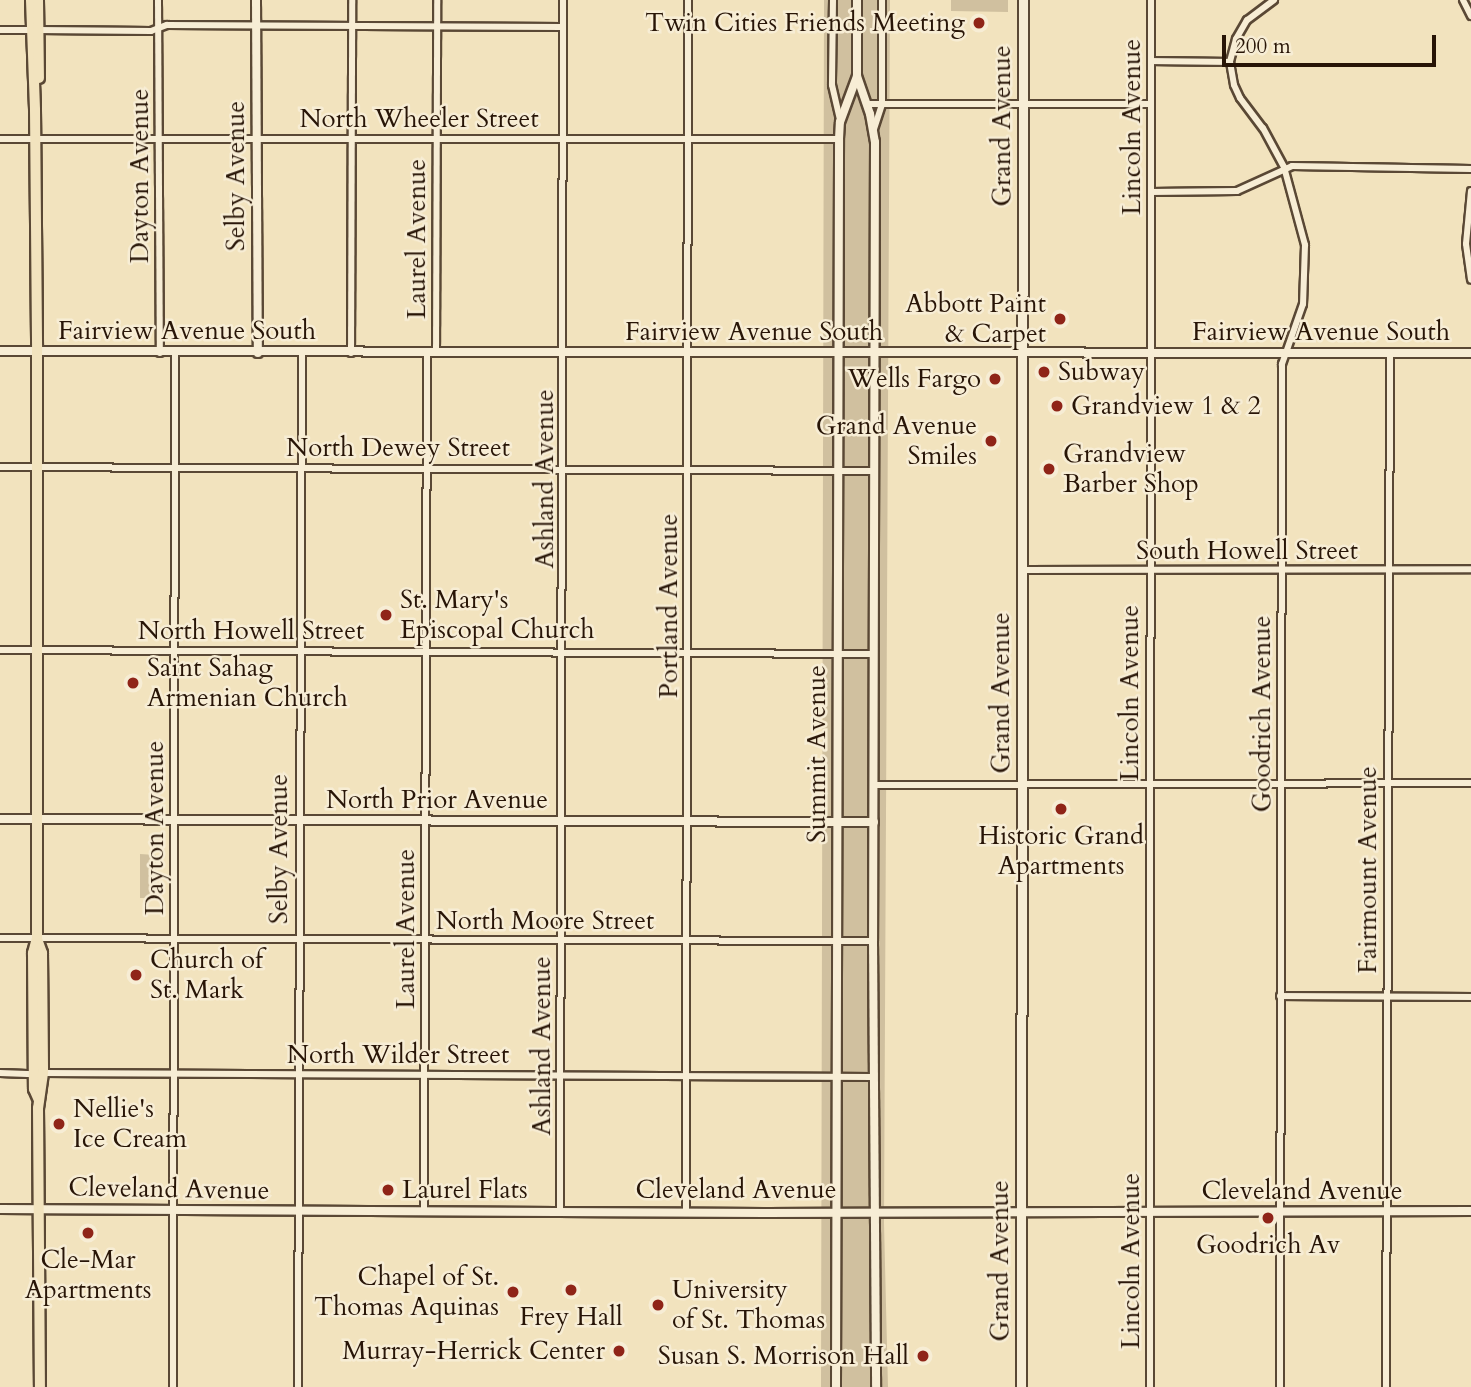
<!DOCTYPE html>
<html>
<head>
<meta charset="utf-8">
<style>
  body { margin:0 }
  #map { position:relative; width:1471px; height:1387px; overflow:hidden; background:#f2e3be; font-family:Cardo,serif }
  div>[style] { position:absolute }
  .green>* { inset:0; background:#d0c09f }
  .roads { filter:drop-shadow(2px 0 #5a4835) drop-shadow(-2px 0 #5a4835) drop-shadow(0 2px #5a4835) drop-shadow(0 -2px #5a4835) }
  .minor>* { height:6px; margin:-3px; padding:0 3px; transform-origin:3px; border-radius:3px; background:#f7edd5 }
  .tertiary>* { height:8px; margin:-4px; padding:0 4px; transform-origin:4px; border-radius:4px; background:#f7edd5 }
  .secondary>* { height:9px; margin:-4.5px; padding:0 4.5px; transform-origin:4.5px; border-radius:4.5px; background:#f7edd5 }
  .primary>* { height:10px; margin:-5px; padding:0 5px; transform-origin:5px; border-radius:5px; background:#f2e3be }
  .dots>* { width:19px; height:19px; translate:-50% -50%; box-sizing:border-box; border:4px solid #f7edd5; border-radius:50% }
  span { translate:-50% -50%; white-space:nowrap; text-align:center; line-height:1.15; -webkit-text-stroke:5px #f7edd5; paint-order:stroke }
  .poi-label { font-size:26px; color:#281507 }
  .right { translate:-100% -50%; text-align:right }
  .left { translate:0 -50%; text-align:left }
  .street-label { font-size:26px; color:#281507 }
  .scale { position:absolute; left:1222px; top:35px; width:214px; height:32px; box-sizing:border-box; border:4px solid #281507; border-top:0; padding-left:9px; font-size:21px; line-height:24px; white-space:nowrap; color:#281507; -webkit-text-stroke:5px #f7edd5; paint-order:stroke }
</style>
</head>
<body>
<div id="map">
  <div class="green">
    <i style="clip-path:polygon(824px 0,890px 0,884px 1223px,888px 1387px,821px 1387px)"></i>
    <i style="clip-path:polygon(951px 0,1008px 0,1008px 12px,951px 11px)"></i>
    <i style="clip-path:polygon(140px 854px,156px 855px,155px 898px,140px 898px)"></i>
  </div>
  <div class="roads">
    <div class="minor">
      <i style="left:158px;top:0;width:353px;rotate:89.7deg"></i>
      <i style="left:833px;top:0;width:85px;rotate:90.7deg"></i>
      <i style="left:832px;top:85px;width:36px;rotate:77deg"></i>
      <i style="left:1274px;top:0;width:34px;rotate:143deg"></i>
      <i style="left:1247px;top:20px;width:22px;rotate:120deg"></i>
      <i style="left:1236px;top:39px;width:24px;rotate:105deg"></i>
      <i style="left:1230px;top:62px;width:23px;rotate:80deg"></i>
      <i style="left:1234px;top:85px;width:14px;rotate:65deg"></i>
      <i style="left:1240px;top:98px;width:38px;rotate:53deg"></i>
      <i style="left:1263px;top:128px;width:44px;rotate:61.7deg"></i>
      <i style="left:1284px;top:167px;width:81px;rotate:74.9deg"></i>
      <i style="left:1305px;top:245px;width:59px;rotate:91.9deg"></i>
      <i style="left:1303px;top:304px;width:64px;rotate:109.3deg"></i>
      <i style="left:1282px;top:364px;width:1023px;rotate:90.11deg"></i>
      <i style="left:1463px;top:0;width:18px;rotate:63deg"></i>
      <i style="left:0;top:30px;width:31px"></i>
      <i style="left:38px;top:30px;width:113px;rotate:0.5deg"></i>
      <i style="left:151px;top:31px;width:17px;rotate:-21deg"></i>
      <i style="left:167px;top:25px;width:396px;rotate:0.3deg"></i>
      <i style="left:1151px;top:61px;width:79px;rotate:0.7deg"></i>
      <i style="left:868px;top:104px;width:283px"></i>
      <i style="left:874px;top:129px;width:26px;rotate:-72deg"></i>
      <i style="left:882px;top:104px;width:104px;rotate:-90deg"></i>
      <i style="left:0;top:139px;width:839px"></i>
      <i style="left:1471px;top:191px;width:53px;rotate:95.4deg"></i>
      <i style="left:1466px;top:244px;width:36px;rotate:82deg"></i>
      <i style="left:1151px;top:192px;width:86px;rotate:-0.7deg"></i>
      <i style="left:1237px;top:191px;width:60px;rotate:-24.4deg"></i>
      <i style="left:1292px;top:166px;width:179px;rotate:1deg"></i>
      <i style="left:351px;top:353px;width:353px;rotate:-89.8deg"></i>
      <i style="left:436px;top:353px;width:353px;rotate:-89.8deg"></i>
      <i style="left:0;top:467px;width:873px;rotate:0.26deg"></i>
      <i style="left:1023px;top:570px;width:448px;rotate:-0.1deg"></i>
      <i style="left:0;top:650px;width:874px;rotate:0.26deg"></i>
      <i style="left:875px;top:785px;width:596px;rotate:-0.19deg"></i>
      <i style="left:0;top:938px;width:873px;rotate:0.2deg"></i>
      <i style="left:1280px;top:996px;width:191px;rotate:0.3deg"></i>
      <i style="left:0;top:1073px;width:34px;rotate:2deg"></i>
      <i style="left:43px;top:1073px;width:830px;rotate:0.28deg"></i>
      <i style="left:424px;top:1210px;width:857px;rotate:-89.8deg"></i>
      <i style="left:560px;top:1210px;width:1210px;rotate:-89.86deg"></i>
      <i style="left:686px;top:1211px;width:1211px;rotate:-89.91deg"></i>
      <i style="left:173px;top:1387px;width:1034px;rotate:-89.89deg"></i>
      <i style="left:298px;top:1387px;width:1034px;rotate:-89.78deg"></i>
      <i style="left:1150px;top:1387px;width:1387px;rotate:-89.96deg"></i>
      <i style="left:1386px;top:1387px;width:1034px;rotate:-89.78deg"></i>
    </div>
    <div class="tertiary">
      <i style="left:256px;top:0;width:353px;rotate:89.7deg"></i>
      <i style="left:857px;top:76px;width:40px;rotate:71.1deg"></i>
      <i style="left:870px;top:114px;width:28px;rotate:80deg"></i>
      <i style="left:875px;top:142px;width:799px;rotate:90.14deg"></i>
      <i style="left:873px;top:941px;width:446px;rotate:89.6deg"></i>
      <i style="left:0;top:351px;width:1471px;rotate:0.08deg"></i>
      <i style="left:0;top:819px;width:874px;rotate:0.2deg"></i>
      <i style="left:0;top:1209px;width:765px;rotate:0.3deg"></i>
      <i style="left:765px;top:1213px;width:706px;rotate:-0.16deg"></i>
      <i style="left:836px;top:1387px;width:1248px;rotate:-89.86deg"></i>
      <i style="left:839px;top:139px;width:17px;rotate:-87deg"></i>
      <i style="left:840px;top:122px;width:49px;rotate:-69.7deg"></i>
      <i style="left:857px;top:76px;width:76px;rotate:-90deg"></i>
    </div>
    <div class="secondary">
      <i style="left:1021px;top:1387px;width:1387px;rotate:-89.92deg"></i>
    </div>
    <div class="primary">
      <i style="left:31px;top:0;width:110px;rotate:87.9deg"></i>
      <i style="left:35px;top:110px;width:242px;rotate:89.5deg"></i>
      <i style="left:37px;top:352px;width:586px;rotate:90deg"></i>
      <i style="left:37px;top:938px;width:16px;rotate:105deg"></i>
      <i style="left:33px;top:953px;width:136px;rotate:89.6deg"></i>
      <i style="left:34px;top:1089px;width:12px;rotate:66deg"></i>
      <i style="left:38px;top:0;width:78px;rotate:89.3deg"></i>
      <i style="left:37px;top:939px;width:15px;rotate:70deg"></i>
      <i style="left:42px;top:953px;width:120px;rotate:89.5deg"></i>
      <i style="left:43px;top:1073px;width:35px;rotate:98deg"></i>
      <i style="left:38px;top:1108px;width:279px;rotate:89.6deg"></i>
    </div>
  </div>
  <div class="dots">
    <i style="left:979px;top:23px;background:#8f2418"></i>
    <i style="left:1060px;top:319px;background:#8f2418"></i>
    <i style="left:1044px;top:372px;background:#8f2418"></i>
    <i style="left:995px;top:379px;background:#8f2418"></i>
    <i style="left:1057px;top:406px;background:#8f2418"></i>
    <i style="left:991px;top:441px;background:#8f2418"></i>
    <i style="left:1049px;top:469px;background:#8f2418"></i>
    <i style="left:386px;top:615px;background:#8f2418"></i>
    <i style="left:133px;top:683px;background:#8f2418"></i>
    <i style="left:1061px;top:809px;background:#8f2418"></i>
    <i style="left:136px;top:975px;background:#8f2418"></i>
    <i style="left:59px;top:1124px;background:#8f2418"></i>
    <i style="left:388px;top:1190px;background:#8f2418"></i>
    <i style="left:1268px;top:1218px;background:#8f2418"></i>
    <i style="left:88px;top:1233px;background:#8f2418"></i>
    <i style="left:571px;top:1290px;background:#8f2418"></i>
    <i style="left:513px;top:1292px;background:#8f2418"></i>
    <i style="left:658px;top:1305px;background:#8f2418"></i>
    <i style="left:619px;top:1351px;background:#8f2418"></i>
    <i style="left:923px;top:1356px;background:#8f2418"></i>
  </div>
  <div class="poi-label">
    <span class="right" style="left:965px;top:23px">Twin Cities Friends Meeting</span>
    <span class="right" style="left:1046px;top:319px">Abbott Paint<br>&amp; Carpet</span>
    <span class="left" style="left:1058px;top:372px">Subway</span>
    <span class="right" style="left:981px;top:379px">Wells Fargo</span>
    <span class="left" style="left:1071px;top:406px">Grandview 1 &amp; 2</span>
    <span class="right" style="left:977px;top:441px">Grand Avenue<br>Smiles</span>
    <span class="left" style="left:1063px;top:469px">Grandview<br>Barber Shop</span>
    <span class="left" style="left:400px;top:615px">St. Mary's<br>Episcopal Church</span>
    <span class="left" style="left:147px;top:683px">Saint Sahag<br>Armenian Church</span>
    <span style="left:1061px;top:851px">Historic Grand<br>Apartments</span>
    <span class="left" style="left:150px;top:975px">Church of<br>St. Mark</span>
    <span class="left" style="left:73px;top:1124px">Nellie's<br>Ice Cream</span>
    <span class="left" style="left:402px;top:1190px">Laurel Flats</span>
    <span style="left:1268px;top:1245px">Goodrich Av</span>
    <span style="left:88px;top:1275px">Cle-Mar<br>Apartments</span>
    <span class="right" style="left:499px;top:1292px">Chapel of St.<br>Thomas Aquinas</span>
    <span class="left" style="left:672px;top:1305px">University<br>of St. Thomas</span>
    <span style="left:571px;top:1317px">Frey Hall</span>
    <span class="right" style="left:605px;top:1351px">Murray-Herrick Center</span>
    <span class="right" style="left:909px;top:1356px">Susan S. Morrison Hall</span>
  </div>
  <div class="street-label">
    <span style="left:419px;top:119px">North Wheeler Street</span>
    <span style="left:1002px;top:126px;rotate:-90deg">Grand Avenue</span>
    <span style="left:1132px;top:127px;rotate:-90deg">Lincoln Avenue</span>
    <span style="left:140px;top:176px;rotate:-90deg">Dayton Avenue</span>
    <span style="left:236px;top:176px;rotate:-90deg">Selby Avenue</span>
    <span style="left:417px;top:239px;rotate:-90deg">Laurel Avenue</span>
    <span style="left:187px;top:331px">Fairview Avenue South</span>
    <span style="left:754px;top:332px">Fairview Avenue South</span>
    <span style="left:1321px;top:332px">Fairview Avenue South</span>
    <span style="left:398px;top:448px">North Dewey Street</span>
    <span style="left:545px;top:479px;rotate:-90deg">Ashland Avenue</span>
    <span style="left:1247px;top:551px">South Howell Street</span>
    <span style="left:669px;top:606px;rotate:-90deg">Portland Avenue</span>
    <span style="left:251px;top:631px">North Howell Street</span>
    <span style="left:1001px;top:693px;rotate:-90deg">Grand Avenue</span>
    <span style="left:1130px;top:693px;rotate:-90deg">Lincoln Avenue</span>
    <span style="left:1262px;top:714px;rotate:-90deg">Goodrich Avenue</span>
    <span style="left:817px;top:754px;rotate:-90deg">Summit Avenue</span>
    <span style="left:437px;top:800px">North Prior Avenue</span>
    <span style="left:155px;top:828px;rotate:-90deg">Dayton Avenue</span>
    <span style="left:279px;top:849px;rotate:-90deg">Selby Avenue</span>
    <span style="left:1368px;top:870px;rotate:-90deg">Fairmount Avenue</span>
    <span style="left:545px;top:921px">North Moore Street</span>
    <span style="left:406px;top:929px;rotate:-90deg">Laurel Avenue</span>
    <span style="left:542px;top:1046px;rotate:-90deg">Ashland Avenue</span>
    <span style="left:398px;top:1055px">North Wilder Street</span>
    <span style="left:169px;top:1189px;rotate:1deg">Cleveland Avenue</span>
    <span style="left:736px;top:1190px">Cleveland Avenue</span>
    <span style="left:1302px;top:1191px">Cleveland Avenue</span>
    <span style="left:1000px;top:1261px;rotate:-90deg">Grand Avenue</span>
    <span style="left:1131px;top:1261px;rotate:-90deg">Lincoln Avenue</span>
  </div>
  <div class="scale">200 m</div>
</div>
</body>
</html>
